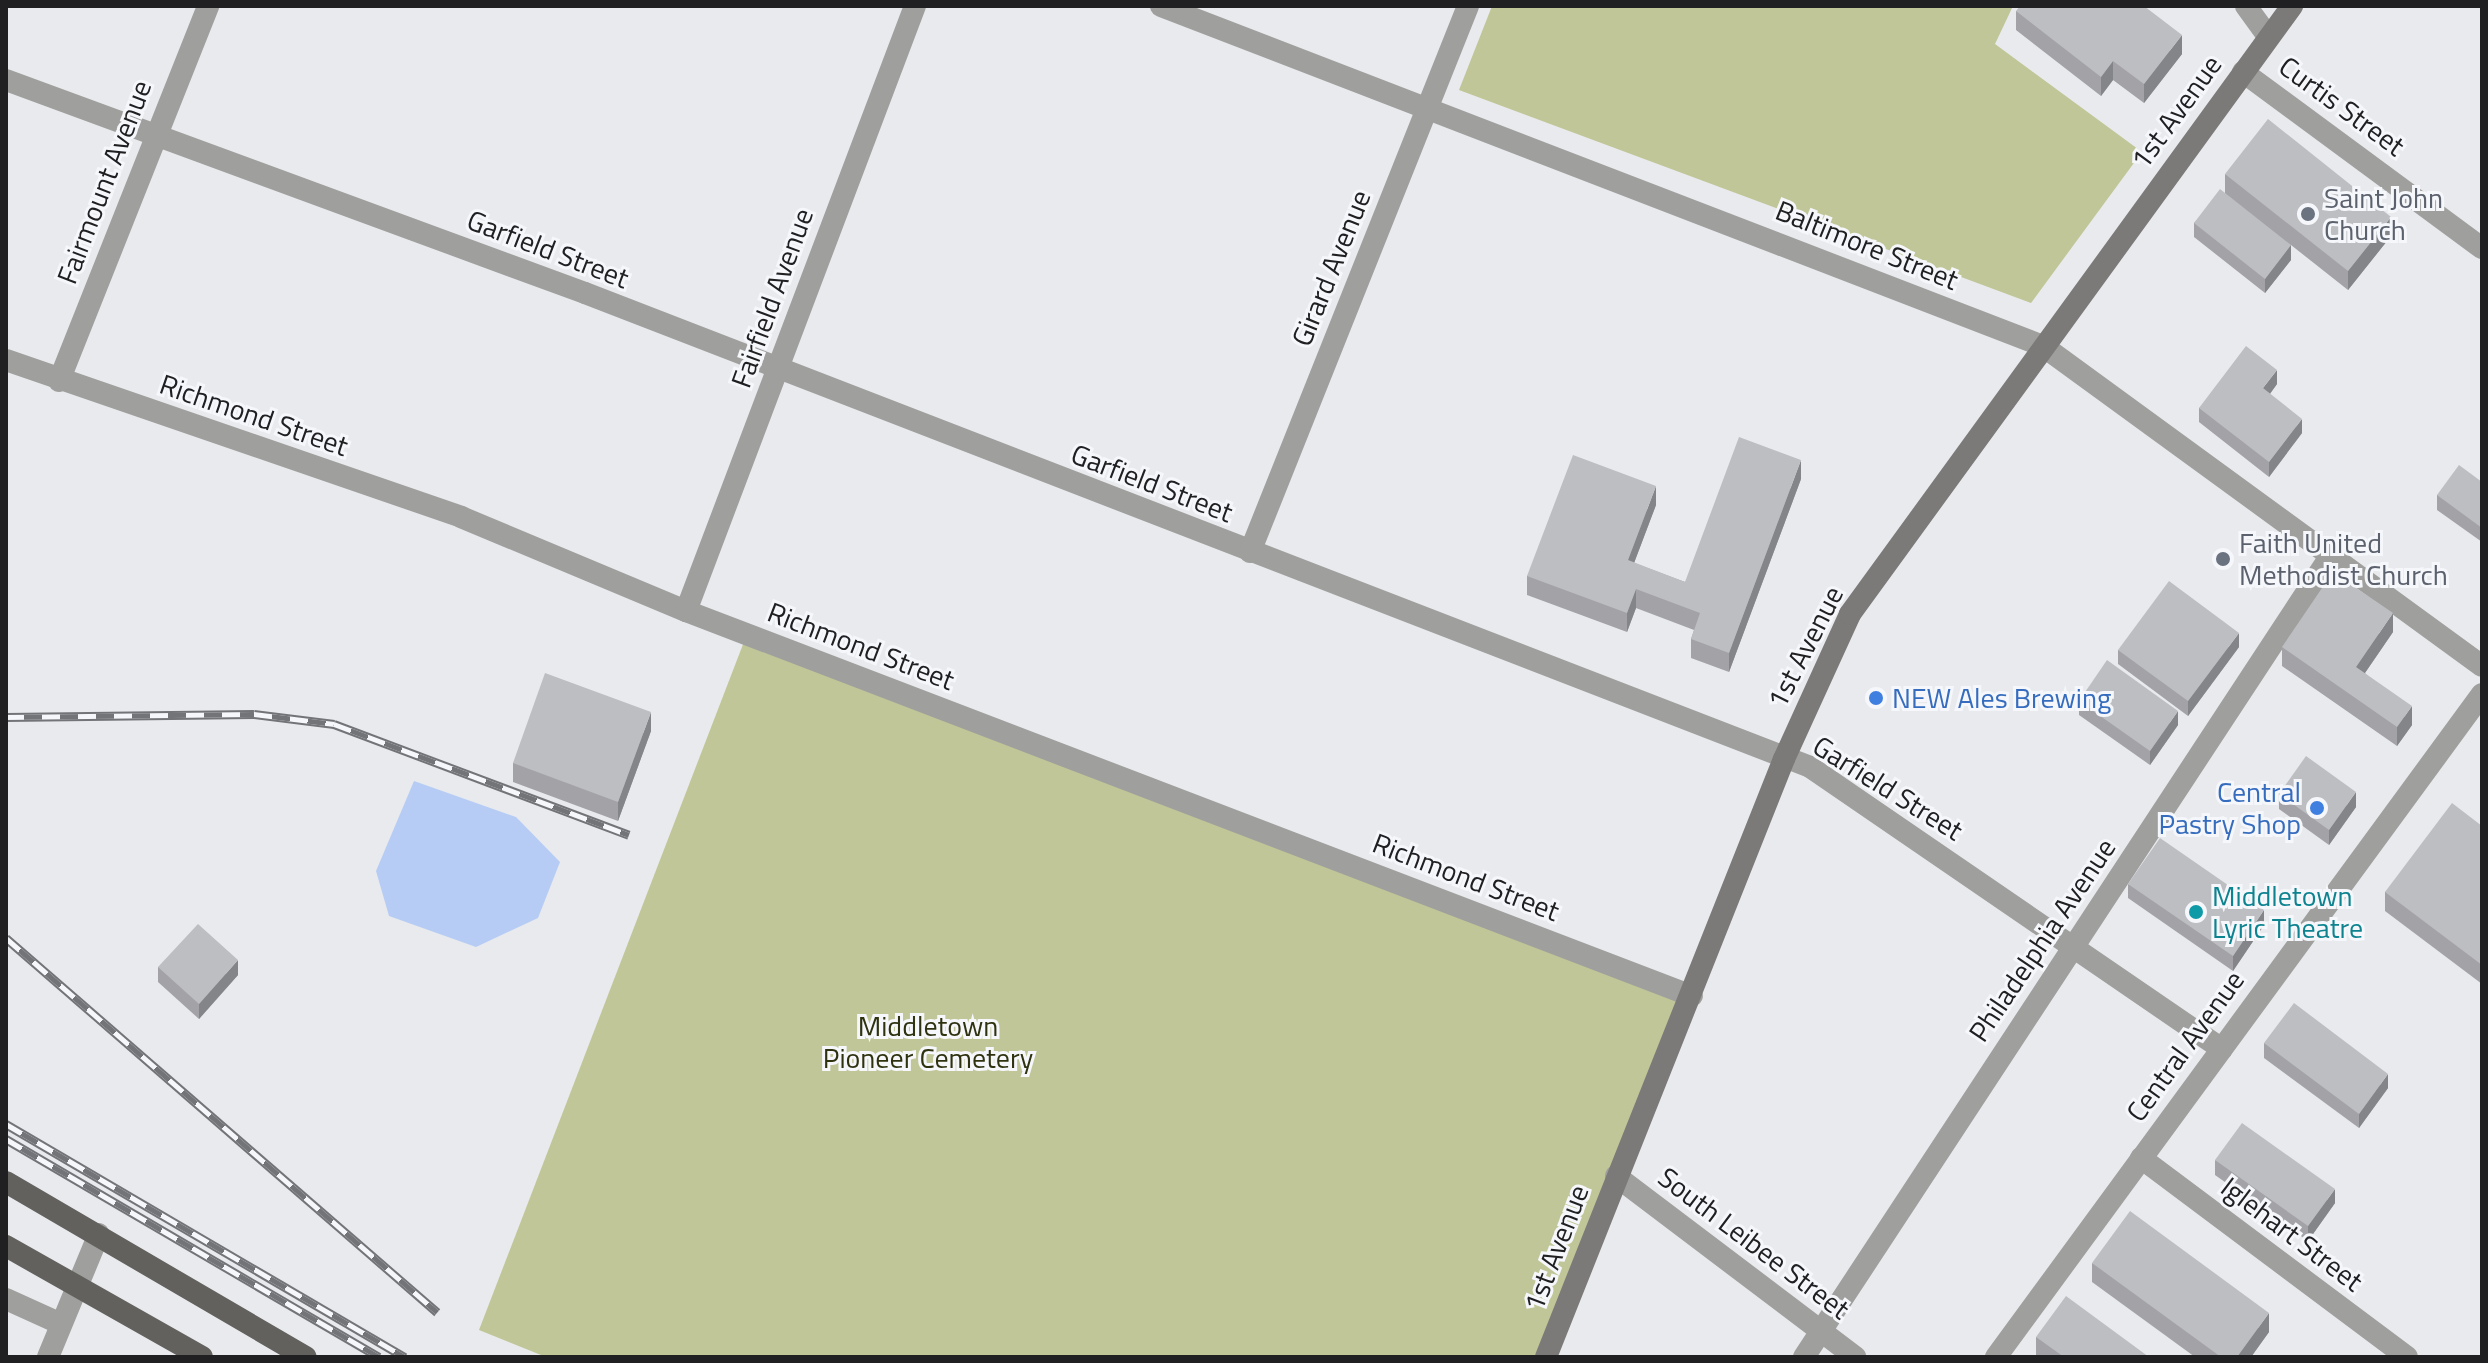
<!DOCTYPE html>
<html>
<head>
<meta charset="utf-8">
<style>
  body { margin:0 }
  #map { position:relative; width:2488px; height:1363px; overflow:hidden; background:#e8eaed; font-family:"Titillium Web",sans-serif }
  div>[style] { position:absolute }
  .green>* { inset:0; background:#c0c697 }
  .water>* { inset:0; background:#b6ccf5 }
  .minor>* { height:22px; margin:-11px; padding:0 11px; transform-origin:11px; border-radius:11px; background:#9f9f9d }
  .tertiary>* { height:22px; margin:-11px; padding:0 11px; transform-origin:11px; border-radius:11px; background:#9f9f9d }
  .secondary>* { height:22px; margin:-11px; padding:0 11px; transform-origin:11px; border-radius:11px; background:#7b7a78 }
  .primary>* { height:22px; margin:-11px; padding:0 11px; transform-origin:11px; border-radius:11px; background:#62615e }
  .rail>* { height:9px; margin-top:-4.5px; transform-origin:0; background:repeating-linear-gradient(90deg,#f5f7fb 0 18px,#737477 0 36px); box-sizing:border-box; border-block:2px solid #737477 }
  .wall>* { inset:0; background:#a3a3a7 }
  .shaded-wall>* { inset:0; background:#848588 }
  .building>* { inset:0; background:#bdbec2 }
  .dots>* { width:22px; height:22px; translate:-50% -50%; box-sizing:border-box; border:4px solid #f5f7fb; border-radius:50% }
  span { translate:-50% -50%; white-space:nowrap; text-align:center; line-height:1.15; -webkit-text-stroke:6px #f5f7fb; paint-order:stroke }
  .street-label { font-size:28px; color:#202022 }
  .worship-label { font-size:28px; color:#5b616d }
  .left { translate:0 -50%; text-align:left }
  .shop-label { font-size:28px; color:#366cbe }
  .right { translate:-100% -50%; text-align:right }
  .culture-label { font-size:28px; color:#0d838f }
  .park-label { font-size:28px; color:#2f320f }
  .frame { position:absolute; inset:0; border:8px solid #202022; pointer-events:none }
</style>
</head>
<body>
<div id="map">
  <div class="green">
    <i style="clip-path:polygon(1492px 6px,2013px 6px,1995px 44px,2142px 152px,2031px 303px,1459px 90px)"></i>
    <i style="clip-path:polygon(747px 634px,1692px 996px,1546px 1357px,546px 1357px,479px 1330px)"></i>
  </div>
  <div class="water">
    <i style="clip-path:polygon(414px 781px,516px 817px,560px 862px,538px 918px,476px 947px,389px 916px,376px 871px)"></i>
  </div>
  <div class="minor">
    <i style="left:1161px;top:6px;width:945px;rotate:21.08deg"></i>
    <i style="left:2043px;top:346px;width:543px;rotate:36.09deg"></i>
    <i style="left:2246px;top:6px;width:37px;rotate:54deg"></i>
    <i style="left:2243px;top:72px;width:297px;rotate:36.4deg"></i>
    <i style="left:6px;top:80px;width:617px;rotate:20.2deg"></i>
    <i style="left:585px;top:293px;width:1314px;rotate:21.15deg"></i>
    <i style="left:1810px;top:767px;width:499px;rotate:34.4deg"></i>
    <i style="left:6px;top:360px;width:481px;rotate:19deg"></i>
    <i style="left:461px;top:517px;width:244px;rotate:22.7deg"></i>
    <i style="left:686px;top:611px;width:1077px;rotate:20.94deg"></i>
    <i style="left:59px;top:381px;width:404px;rotate:-68.3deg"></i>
    <i style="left:1250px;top:552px;width:588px;rotate:-68.23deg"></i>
    <i style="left:686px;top:611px;width:647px;rotate:-69.27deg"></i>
    <i style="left:2141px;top:1158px;width:332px;rotate:36.8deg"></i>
    <i style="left:1616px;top:1176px;width:300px;rotate:37.1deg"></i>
    <i style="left:6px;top:1299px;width:60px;rotate:24.4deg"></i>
    <i style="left:48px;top:1357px;width:133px;rotate:-67.5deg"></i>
    <i style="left:1804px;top:1357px;width:960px;rotate:-56.69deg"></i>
  </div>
  <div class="tertiary">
    <i style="left:1996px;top:1357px;width:822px;rotate:-53.76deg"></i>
  </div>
  <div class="secondary">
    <i style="left:1546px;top:1357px;width:644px;rotate:-68.3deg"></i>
    <i style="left:1784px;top:759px;width:159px;rotate:-65.5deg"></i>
    <i style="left:1850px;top:614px;width:752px;rotate:-53.98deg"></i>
  </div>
  <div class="primary">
    <i style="left:6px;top:1182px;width:347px;rotate:30.3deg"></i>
    <i style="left:6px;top:1246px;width:225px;rotate:29.5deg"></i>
  </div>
  <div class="rail">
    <i style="left:6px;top:717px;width:248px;rotate:-0.7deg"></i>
    <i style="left:254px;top:714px;width:81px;rotate:7.1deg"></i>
    <i style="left:334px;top:724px;width:315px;rotate:20.6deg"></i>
    <i style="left:6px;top:938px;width:571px;rotate:40.95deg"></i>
    <i style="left:6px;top:1124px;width:462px;rotate:30.3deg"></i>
    <i style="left:6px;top:1139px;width:432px;rotate:30.3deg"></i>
  </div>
  <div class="wall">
    <i style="clip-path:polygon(2016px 11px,2182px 54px,2144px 103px,2113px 80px,2101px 96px,2016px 30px)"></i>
    <i style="clip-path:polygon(2225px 174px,2391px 236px,2348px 290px,2291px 245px,2291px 260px,2265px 293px,2194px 237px,2194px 223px,2225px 193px)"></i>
    <i style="clip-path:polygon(2277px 384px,2270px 394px,2302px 433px,2269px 477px,2199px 422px,2199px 408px)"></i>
    <i style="clip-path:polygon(1801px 479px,1729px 672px,1691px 658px,1691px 639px,1694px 630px,1636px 608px,1627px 632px,1527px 595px,1527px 576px,1656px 505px,1634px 563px,1685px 582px)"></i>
    <i style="clip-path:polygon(2482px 482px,2482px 542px,2437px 510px,2437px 495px)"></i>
    <i style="clip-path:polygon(2393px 632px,2365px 673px,2412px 725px,2397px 746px,2282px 666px,2282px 647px)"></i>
    <i style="clip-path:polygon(2239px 647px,2188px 716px,2118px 664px,2118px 650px)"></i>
    <i style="clip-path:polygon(2079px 701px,2178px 725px,2150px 765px,2079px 715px)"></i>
    <i style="clip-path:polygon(651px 731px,618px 821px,513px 782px,513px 763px)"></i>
    <i style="clip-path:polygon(2279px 794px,2356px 807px,2329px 845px,2279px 809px)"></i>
    <i style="clip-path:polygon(2482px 826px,2482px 984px,2385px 911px,2385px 892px)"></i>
    <i style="clip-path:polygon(2128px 884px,2264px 925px,2233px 971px,2128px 898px)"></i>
    <i style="clip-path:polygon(158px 967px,238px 975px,199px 1019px,158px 982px)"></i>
    <i style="clip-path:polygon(2264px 1043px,2388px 1088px,2359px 1128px,2264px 1058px)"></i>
    <i style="clip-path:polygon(2215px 1160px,2335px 1203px,2308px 1241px,2215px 1175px)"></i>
    <i style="clip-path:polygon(2092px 1263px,2269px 1332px,2251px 1357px,2195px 1357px,2092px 1282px)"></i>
    <i style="clip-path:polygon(2036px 1337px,2149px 1357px,2038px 1357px,2036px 1356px)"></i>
  </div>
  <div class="shaded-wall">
    <i style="clip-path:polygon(2182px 35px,2182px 54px,2144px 103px,2144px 84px)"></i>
    <i style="clip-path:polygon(2113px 61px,2113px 80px,2101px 96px,2101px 77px)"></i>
    <i style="clip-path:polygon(2391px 217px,2391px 236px,2348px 290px,2348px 271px)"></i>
    <i style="clip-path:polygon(2291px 245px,2291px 260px,2265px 293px,2265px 279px)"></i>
    <i style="clip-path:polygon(2277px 370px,2277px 384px,2263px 403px,2263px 388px)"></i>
    <i style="clip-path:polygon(2302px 419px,2302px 433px,2269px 477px,2269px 462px)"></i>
    <i style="clip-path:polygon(1801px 460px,1801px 479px,1729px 672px,1729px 653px)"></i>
    <i style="clip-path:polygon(1656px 486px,1656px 505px,1628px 579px,1628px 560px)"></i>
    <i style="clip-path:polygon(1636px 589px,1636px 608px,1627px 632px,1627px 613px)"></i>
    <i style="clip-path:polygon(2393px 613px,2393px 632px,2356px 686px,2356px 667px)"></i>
    <i style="clip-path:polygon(2239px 633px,2239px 647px,2188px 716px,2188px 701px)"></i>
    <i style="clip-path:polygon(2412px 706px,2412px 725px,2397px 746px,2397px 727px)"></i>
    <i style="clip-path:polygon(2178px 711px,2178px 725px,2150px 765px,2150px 751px)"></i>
    <i style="clip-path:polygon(651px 712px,651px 731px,618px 821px,618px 802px)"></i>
    <i style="clip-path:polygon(2356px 792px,2356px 807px,2329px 845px,2329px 830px)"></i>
    <i style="clip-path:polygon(2264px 910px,2264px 925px,2233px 971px,2233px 956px)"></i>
    <i style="clip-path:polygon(238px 960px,238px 975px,199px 1019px,199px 1004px)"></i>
    <i style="clip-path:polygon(2388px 1074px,2388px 1088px,2359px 1128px,2359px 1114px)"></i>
    <i style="clip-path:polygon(2335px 1189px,2335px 1203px,2308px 1241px,2308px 1226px)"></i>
    <i style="clip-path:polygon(2269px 1313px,2269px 1332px,2251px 1357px,2237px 1357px)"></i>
  </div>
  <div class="building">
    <i style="clip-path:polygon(2020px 6px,2102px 6px,2104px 8px,2105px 6px,2144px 6px,2182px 35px,2144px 84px,2113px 61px,2101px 77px,2016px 11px)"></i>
    <i style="clip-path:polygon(2268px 119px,2391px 217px,2348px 271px,2225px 174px)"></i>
    <i style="clip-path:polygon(2220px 189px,2291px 245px,2265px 279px,2194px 223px)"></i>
    <i style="clip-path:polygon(2246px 346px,2277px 370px,2263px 388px,2302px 419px,2269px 462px,2199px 408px)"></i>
    <i style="clip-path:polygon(1739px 437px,1801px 460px,1729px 653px,1691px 639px,1700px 613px,1636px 589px,1627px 613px,1527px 576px,1573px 455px,1656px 486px,1628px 560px,1685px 582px)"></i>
    <i style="clip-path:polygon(2459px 465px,2482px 482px,2482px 528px,2437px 495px)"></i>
    <i style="clip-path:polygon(2333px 572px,2393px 613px,2356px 667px,2412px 706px,2397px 727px,2282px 647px)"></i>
    <i style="clip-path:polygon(2169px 581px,2239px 633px,2188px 701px,2118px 650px)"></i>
    <i style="clip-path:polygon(2107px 660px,2178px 711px,2150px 751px,2079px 701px)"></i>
    <i style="clip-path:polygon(545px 673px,651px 712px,618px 802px,513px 763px)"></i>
    <i style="clip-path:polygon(2306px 756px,2356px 792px,2329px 830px,2279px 794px)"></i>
    <i style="clip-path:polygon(2452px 803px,2482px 826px,2482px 965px,2385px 892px)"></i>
    <i style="clip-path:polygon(2160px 838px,2264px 910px,2233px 956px,2128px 884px)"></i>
    <i style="clip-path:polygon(198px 924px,238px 960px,199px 1004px,158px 967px)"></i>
    <i style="clip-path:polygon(2294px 1003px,2388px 1074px,2359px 1114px,2264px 1043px)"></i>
    <i style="clip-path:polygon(2242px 1123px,2335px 1189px,2308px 1226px,2215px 1160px)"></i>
    <i style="clip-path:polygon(2130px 1211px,2269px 1313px,2237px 1357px,2221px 1357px,2092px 1263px)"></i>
    <i style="clip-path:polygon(2066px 1296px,2149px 1357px,2064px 1357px,2036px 1337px)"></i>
  </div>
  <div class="dots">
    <i style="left:2308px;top:214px;background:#6b7280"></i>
    <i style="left:2223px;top:559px;background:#6b7280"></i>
    <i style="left:1876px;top:698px;background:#3f7fe0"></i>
    <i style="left:2317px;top:808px;background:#3f7fe0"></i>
    <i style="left:2196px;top:912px;background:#0f9aa8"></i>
  </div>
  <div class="street-label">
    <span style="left:2342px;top:106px;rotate:36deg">Curtis Street</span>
    <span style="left:2176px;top:112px;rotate:-54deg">1st Avenue</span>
    <span style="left:104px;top:182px;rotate:-69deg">Fairmount Avenue</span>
    <span style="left:1867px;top:245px;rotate:22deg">Baltimore Street</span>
    <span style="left:548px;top:249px;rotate:21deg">Garfield Street</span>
    <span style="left:1331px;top:268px;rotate:-68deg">Girard Avenue</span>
    <span style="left:772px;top:298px;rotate:-70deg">Fairfield Avenue</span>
    <span style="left:254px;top:415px;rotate:19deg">Richmond Street</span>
    <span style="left:1152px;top:483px;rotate:21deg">Garfield Street</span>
    <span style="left:861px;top:646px;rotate:21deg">Richmond Street</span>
    <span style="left:1805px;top:647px;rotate:-63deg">1st Avenue</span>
    <span style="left:1888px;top:788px;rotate:32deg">Garfield Street</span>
    <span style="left:1466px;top:877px;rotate:21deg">Richmond Street</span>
    <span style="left:2042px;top:940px;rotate:-56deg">Philadelphia Avenue</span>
    <span style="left:2185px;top:1046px;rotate:-54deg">Central Avenue</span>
    <span style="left:2292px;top:1234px;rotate:37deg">Iglehart Street</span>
    <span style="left:1754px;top:1243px;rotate:37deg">South Leibee Street</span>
    <span style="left:1556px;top:1248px;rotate:-69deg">1st Avenue</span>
  </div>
  <div class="worship-label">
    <span class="left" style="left:2324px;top:214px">Saint John<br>Church</span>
    <span class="left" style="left:2239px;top:559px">Faith United<br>Methodist Church</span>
  </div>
  <div class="shop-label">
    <span class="left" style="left:1892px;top:698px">NEW Ales Brewing</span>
    <span class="right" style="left:2301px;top:808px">Central<br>Pastry Shop</span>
  </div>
  <div class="culture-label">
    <span class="left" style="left:2212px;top:912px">Middletown<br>Lyric Theatre</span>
  </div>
  <div class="park-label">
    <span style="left:928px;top:1042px">Middletown<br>Pioneer Cemetery</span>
  </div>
  <div class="frame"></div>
</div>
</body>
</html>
